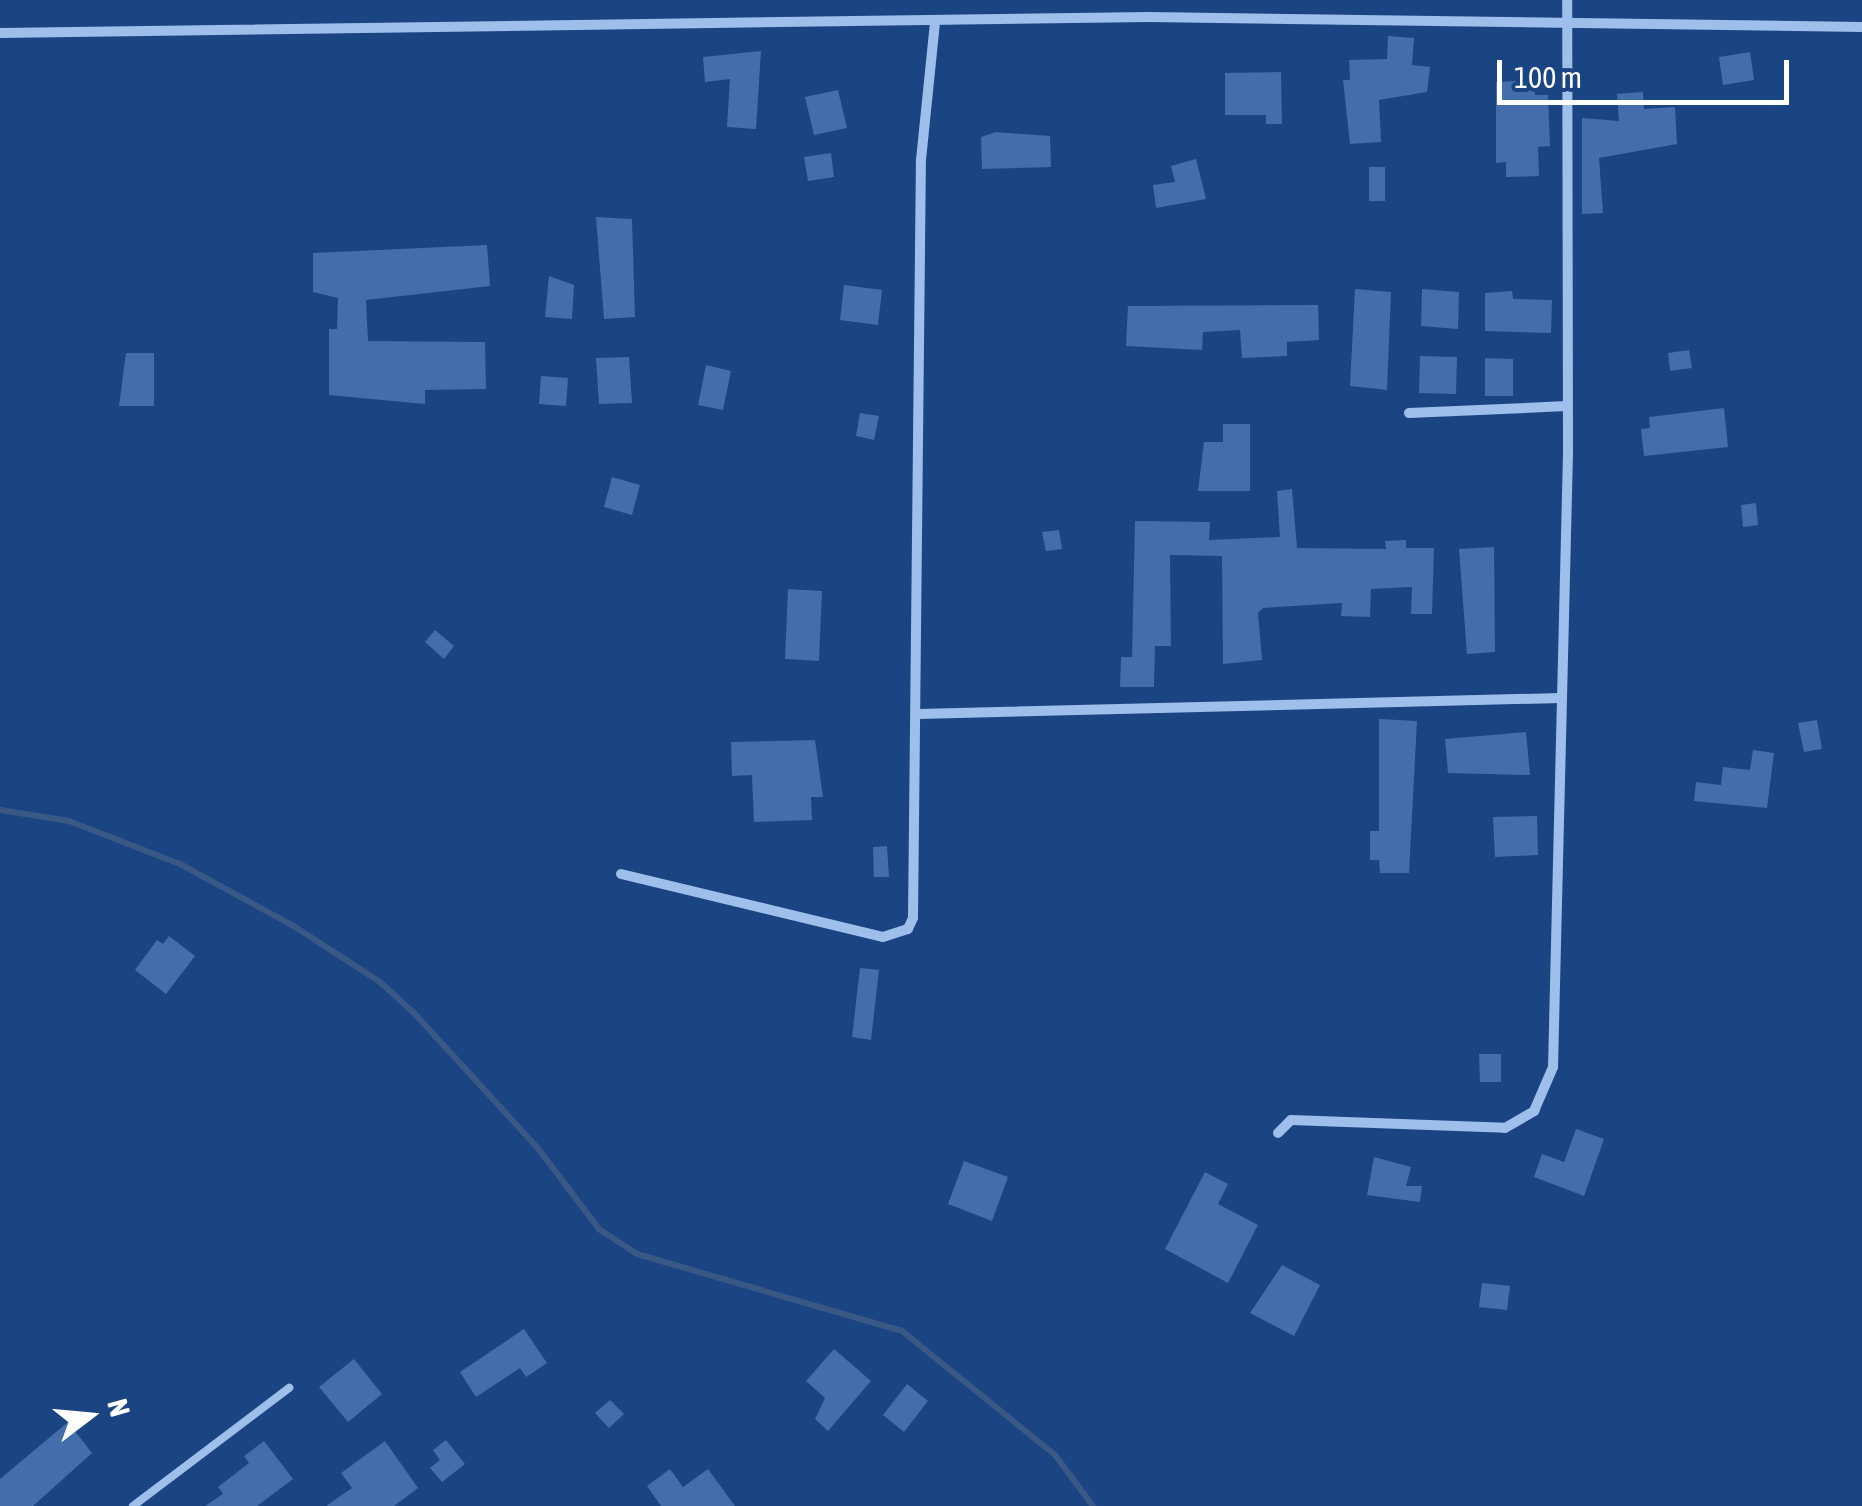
<!DOCTYPE html>
<html>
<head>
<meta charset="utf-8">
<style>
  body { margin:0 }
  #map { position:relative; width:1862px; height:1506px; overflow:hidden; background:#1a4482; font-family:"Asap Condensed",sans-serif }
  div>[style] { position:absolute }
  .stream>* { height:6px; margin:-3px; padding:0 3px; transform-origin:3px; border-radius:3px; background:#395886 }
  .building>* { inset:0; background:#436eab }
  .service>* { height:8px; margin:-4px; padding:0 4px; transform-origin:4px; border-radius:4px; background:#9ebeeb }
  .minor>* { height:10px; margin:-5px; padding:0 5px; transform-origin:5px; border-radius:5px; background:#9ebeeb }
  span { translate:-50% -50%; white-space:nowrap; text-align:center; line-height:1.15; -webkit-text-stroke:8px #1a4482; paint-order:stroke }
  .north { position:absolute; left:40px; top:1366px; width:100px; height:100px; -webkit-text-stroke:8px #1a4482; paint-order:stroke; rotate:74deg; font-size:28px; font-weight:700; line-height:40px; text-align:center; color:#fff }
  .north::after { content:''; display:block; margin:auto; width:35px; height:45px; background:#fff; clip-path:polygon(50% 0,100% 100%,50% 72%,0 100%) }
  .scale { position:absolute; left:1497px; top:60px; width:292px; height:45px; box-sizing:border-box; border:5px solid #fff; border-top:0; padding-left:12px; font-size:30px; line-height:35px; white-space:nowrap; color:#fff; -webkit-text-stroke:8px #1a4482; paint-order:stroke }
</style>
</head>
<body>
<div id="map">
  <div class="stream">
    <i style="left:0;top:810px;width:70px;rotate:9.1deg"></i>
    <i style="left:69px;top:821px;width:119px;rotate:21.2deg"></i>
    <i style="left:180px;top:864px;width:128px;rotate:28.6deg"></i>
    <i style="left:292px;top:925px;width:105px;rotate:32.9deg"></i>
    <i style="left:380px;top:982px;width:46px;rotate:42.4deg"></i>
    <i style="left:414px;top:1013px;width:182px;rotate:47.5deg"></i>
    <i style="left:537px;top:1147px;width:103px;rotate:52.9deg"></i>
    <i style="left:599px;top:1229px;width:45px;rotate:33.3deg"></i>
    <i style="left:637px;top:1254px;width:276px;rotate:16.2deg"></i>
    <i style="left:902px;top:1331px;width:197px;rotate:39deg"></i>
    <i style="left:1055px;top:1455px;width:64px;rotate:53.3deg"></i>
  </div>
  <div class="building">
    <i style="clip-path:polygon(1388px 36px,1414px 38px,1412px 65px,1430px 67px,1427px 92px,1379px 100px,1381px 142px,1350px 144px,1343px 80px,1350px 80px,1349px 60px,1387px 59px)"></i>
    <i style="clip-path:polygon(761px 51px,756px 129px,727px 127px,730px 79px,705px 82px,703px 57px)"></i>
    <i style="clip-path:polygon(1750px 52px,1754px 80px,1723px 85px,1719px 57px)"></i>
    <i style="clip-path:polygon(1281px 72px,1282px 124px,1266px 124px,1266px 115px,1225px 115px,1225px 73px)"></i>
    <i style="clip-path:polygon(1535px 80px,1535px 95px,1548px 95px,1550px 146px,1538px 147px,1539px 176px,1506px 177px,1506px 162px,1496px 163px,1496px 82px)"></i>
    <i style="clip-path:polygon(838px 90px,847px 128px,814px 135px,805px 97px)"></i>
    <i style="clip-path:polygon(1643px 92px,1644px 109px,1675px 107px,1677px 144px,1599px 158px,1603px 213px,1582px 214px,1582px 118px,1619px 121px,1617px 94px)"></i>
    <i style="clip-path:polygon(996px 132px,1050px 136px,1051px 167px,982px 169px,981px 137px)"></i>
    <i style="clip-path:polygon(831px 153px,834px 177px,808px 181px,804px 157px)"></i>
    <i style="clip-path:polygon(1196px 159px,1206px 199px,1156px 208px,1153px 185px,1175px 182px,1171px 166px)"></i>
    <i style="clip-path:polygon(1369px 167px,1385px 167px,1385px 201px,1369px 201px)"></i>
    <i style="clip-path:polygon(596px 217px,632px 219px,635px 317px,604px 319px)"></i>
    <i style="clip-path:polygon(487px 245px,490px 286px,366px 300px,368px 341px,485px 342px,486px 389px,425px 390px,425px 404px,329px 395px,329px 329px,337px 329px,338px 298px,313px 292px,313px 253px)"></i>
    <i style="clip-path:polygon(549px 276px,574px 285px,572px 319px,545px 317px)"></i>
    <i style="clip-path:polygon(844px 285px,882px 290px,878px 325px,840px 320px)"></i>
    <i style="clip-path:polygon(1355px 289px,1391px 292px,1387px 390px,1350px 386px)"></i>
    <i style="clip-path:polygon(1422px 289px,1459px 292px,1458px 329px,1421px 326px)"></i>
    <i style="clip-path:polygon(1512px 291px,1513px 299px,1552px 300px,1551px 333px,1485px 331px,1485px 293px)"></i>
    <i style="clip-path:polygon(1318px 305px,1319px 340px,1287px 342px,1287px 356px,1242px 358px,1240px 330px,1203px 332px,1202px 350px,1126px 346px,1128px 306px)"></i>
    <i style="clip-path:polygon(1689px 350px,1692px 368px,1670px 371px,1668px 353px)"></i>
    <i style="clip-path:polygon(126px 353px,154px 353px,154px 406px,119px 406px)"></i>
    <i style="clip-path:polygon(1420px 356px,1457px 357px,1456px 394px,1419px 393px)"></i>
    <i style="clip-path:polygon(629px 357px,632px 403px,599px 404px,596px 358px)"></i>
    <i style="clip-path:polygon(1485px 358px,1513px 359px,1513px 396px,1485px 396px)"></i>
    <i style="clip-path:polygon(706px 365px,731px 371px,723px 410px,698px 405px)"></i>
    <i style="clip-path:polygon(541px 376px,568px 378px,566px 406px,539px 404px)"></i>
    <i style="clip-path:polygon(1724px 408px,1728px 447px,1644px 456px,1641px 429px,1650px 428px,1649px 417px)"></i>
    <i style="clip-path:polygon(860px 413px,879px 416px,874px 440px,856px 436px)"></i>
    <i style="clip-path:polygon(1223px 424px,1250px 424px,1250px 491px,1198px 491px,1204px 442px,1223px 442px)"></i>
    <i style="clip-path:polygon(612px 477px,640px 485px,632px 515px,604px 507px)"></i>
    <i style="clip-path:polygon(1292px 489px,1297px 548px,1386px 549px,1385px 541px,1406px 540px,1406px 548px,1434px 548px,1432px 614px,1411px 614px,1412px 587px,1371px 589px,1370px 617px,1341px 616px,1342px 603px,1263px 608px,1258px 613px,1262px 660px,1223px 664px,1222px 556px,1170px 555px,1171px 646px,1155px 646px,1154px 687px,1120px 687px,1121px 657px,1132px 657px,1135px 521px,1210px 522px,1209px 540px,1280px 537px,1277px 491px)"></i>
    <i style="clip-path:polygon(1756px 503px,1758px 525px,1743px 527px,1741px 505px)"></i>
    <i style="clip-path:polygon(1059px 530px,1062px 549px,1046px 551px,1042px 532px)"></i>
    <i style="clip-path:polygon(1494px 547px,1495px 652px,1467px 654px,1459px 549px)"></i>
    <i style="clip-path:polygon(788px 589px,822px 591px,819px 661px,785px 659px)"></i>
    <i style="clip-path:polygon(435px 630px,454px 646px,444px 659px,425px 642px)"></i>
    <i style="clip-path:polygon(1379px 719px,1417px 721px,1409px 873px,1380px 873px,1379px 860px,1370px 860px,1370px 831px,1379px 831px)"></i>
    <i style="clip-path:polygon(1817px 720px,1822px 749px,1804px 752px,1798px 723px)"></i>
    <i style="clip-path:polygon(1526px 732px,1530px 775px,1448px 773px,1445px 739px)"></i>
    <i style="clip-path:polygon(815px 740px,823px 797px,811px 797px,812px 820px,754px 822px,752px 775px,732px 776px,731px 742px)"></i>
    <i style="clip-path:polygon(1753px 750px,1774px 753px,1767px 808px,1694px 801px,1696px 782px,1721px 785px,1723px 767px,1750px 770px)"></i>
    <i style="clip-path:polygon(1537px 816px,1538px 855px,1495px 857px,1493px 817px)"></i>
    <i style="clip-path:polygon(887px 846px,889px 877px,874px 877px,873px 847px)"></i>
    <i style="clip-path:polygon(169px 936px,195px 956px,166px 994px,135px 970px,157px 940px,163px 944px)"></i>
    <i style="clip-path:polygon(860px 968px,879px 970px,871px 1040px,852px 1037px)"></i>
    <i style="clip-path:polygon(1479px 1054px,1501px 1054px,1501px 1082px,1480px 1082px)"></i>
    <i style="clip-path:polygon(1576px 1129px,1604px 1139px,1584px 1196px,1534px 1177px,1542px 1154px,1564px 1162px)"></i>
    <i style="clip-path:polygon(1374px 1157px,1411px 1167px,1406px 1186px,1422px 1186px,1420px 1202px,1367px 1195px)"></i>
    <i style="clip-path:polygon(964px 1161px,1008px 1177px,992px 1221px,948px 1204px)"></i>
    <i style="clip-path:polygon(1205px 1172px,1228px 1184px,1218px 1204px,1258px 1225px,1228px 1283px,1165px 1249px)"></i>
    <i style="clip-path:polygon(1282px 1265px,1320px 1285px,1294px 1336px,1250px 1313px)"></i>
    <i style="clip-path:polygon(1482px 1283px,1510px 1286px,1507px 1310px,1479px 1307px)"></i>
    <i style="clip-path:polygon(524px 1329px,547px 1363px,526px 1377px,520px 1368px,476px 1397px,460px 1372px)"></i>
    <i style="clip-path:polygon(834px 1349px,871px 1381px,828px 1431px,815px 1419px,825px 1398px,806px 1381px)"></i>
    <i style="clip-path:polygon(354px 1359px,382px 1394px,348px 1422px,319px 1387px)"></i>
    <i style="clip-path:polygon(907px 1384px,928px 1401px,904px 1432px,883px 1415px)"></i>
    <i style="clip-path:polygon(610px 1400px,624px 1414px,609px 1428px,595px 1413px)"></i>
    <i style="clip-path:polygon(68px 1422px,92px 1453px,33px 1506px,0 1506px,0 1479px)"></i>
    <i style="clip-path:polygon(446px 1440px,465px 1464px,442px 1482px,430px 1468px,440px 1460px,433px 1450px)"></i>
    <i style="clip-path:polygon(264px 1441px,293px 1479px,257px 1506px,205px 1506px,223px 1494px,218px 1487px,249px 1463px,244px 1456px)"></i>
    <i style="clip-path:polygon(385px 1441px,418px 1488px,394px 1506px,326px 1506px,352px 1488px,341px 1473px)"></i>
    <i style="clip-path:polygon(670px 1469px,683px 1487px,708px 1469px,735px 1506px,661px 1506px,647px 1486px)"></i>
  </div>
  <div class="service">
    <i style="left:133px;top:1506px;width:196px;rotate:-37.1deg"></i>
  </div>
  <div class="minor">
    <i style="left:0;top:33px;width:1149px;rotate:-0.8deg"></i>
    <i style="left:1149px;top:17px;width:713px;rotate:0.8deg"></i>
    <i style="left:1409px;top:413px;width:158px;rotate:-2.5deg"></i>
    <i style="left:919px;top:714px;width:642px;rotate:-1.43deg"></i>
    <i style="left:621px;top:874px;width:269px;rotate:13.5deg"></i>
    <i style="left:883px;top:937px;width:26px;rotate:-18deg"></i>
    <i style="left:908px;top:929px;width:12px;rotate:-66deg"></i>
    <i style="left:913px;top:918px;width:758px;rotate:-89.4deg"></i>
    <i style="left:921px;top:160px;width:140px;rotate:-84.2deg"></i>
    <i style="left:1278px;top:1133px;width:18px;rotate:-45deg"></i>
    <i style="left:1291px;top:1120px;width:214px;rotate:2.1deg"></i>
    <i style="left:1505px;top:1128px;width:34px;rotate:-30deg"></i>
    <i style="left:1534px;top:1111px;width:48px;rotate:-66.6deg"></i>
    <i style="left:1553px;top:1067px;width:614px;rotate:-88.6deg"></i>
    <i style="left:1568px;top:453px;width:453px;rotate:-90.1deg"></i>
  </div>
  <div class="north">N</div>
  <div class="scale">100 m</div>
</div>
</body>
</html>
